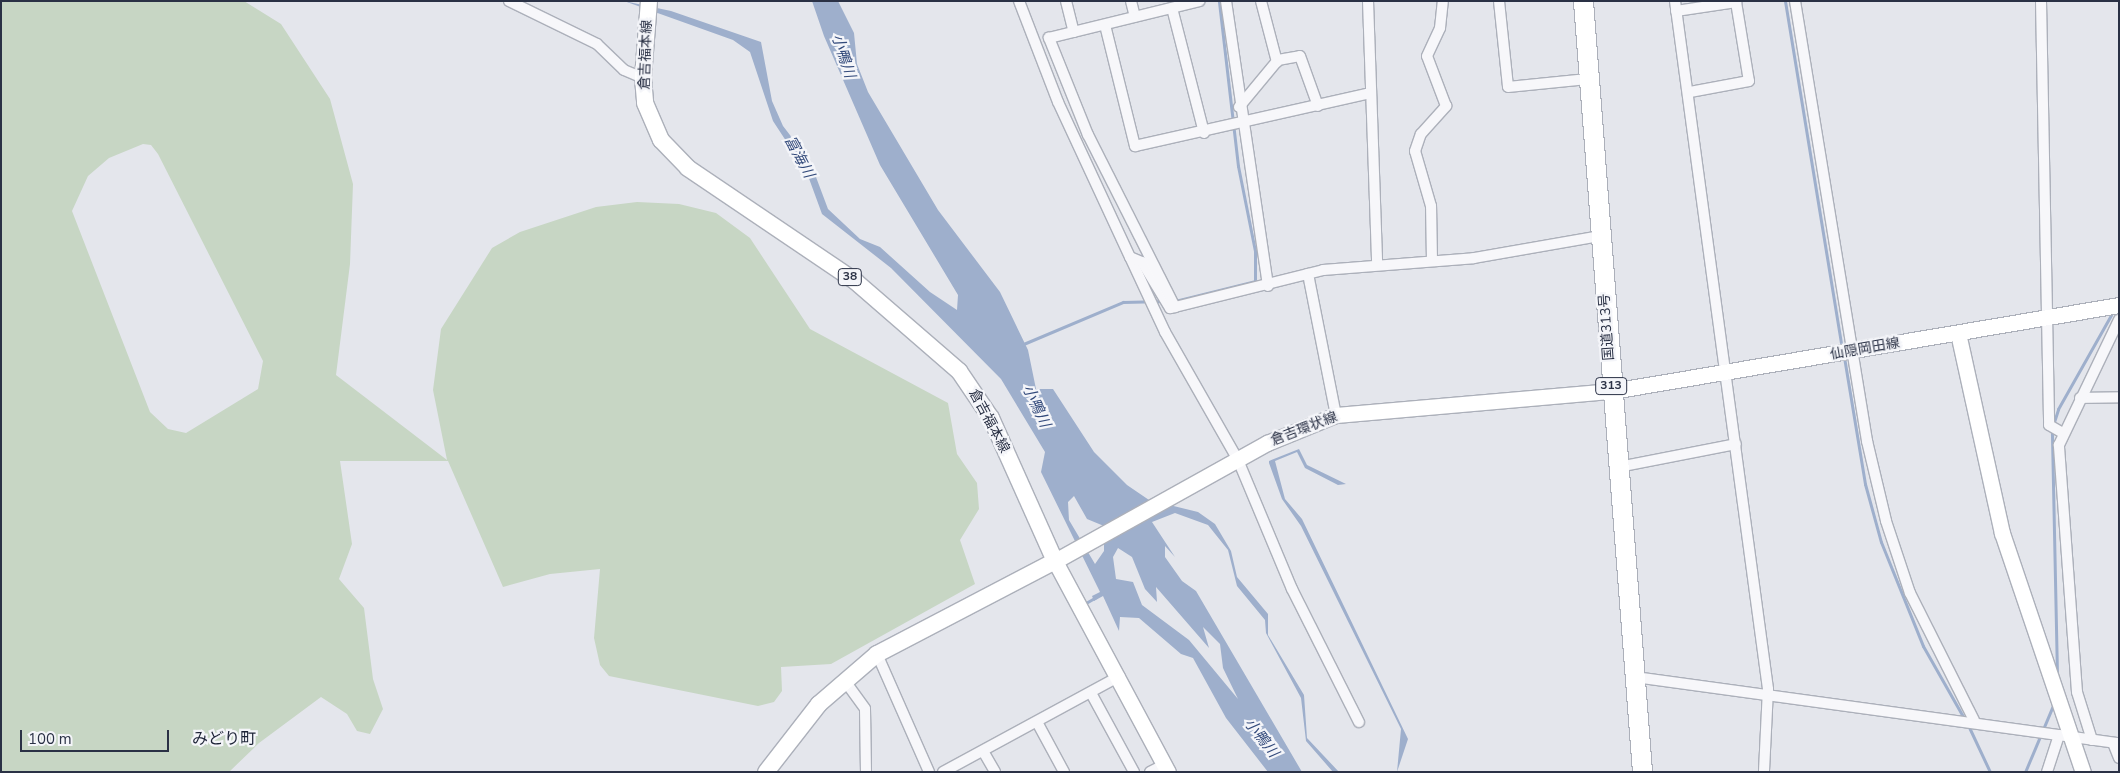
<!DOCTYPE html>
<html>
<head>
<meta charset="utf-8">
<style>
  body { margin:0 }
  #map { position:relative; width:2120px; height:773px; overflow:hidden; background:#e4e6ec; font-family:"Nunito Sans","Noto Sans JP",sans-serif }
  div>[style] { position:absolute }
  .green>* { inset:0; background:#c7d6c4 }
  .water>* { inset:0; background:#9eafcc }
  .stream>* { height:3px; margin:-1.5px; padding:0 1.5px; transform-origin:1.5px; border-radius:1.5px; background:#9eafcc }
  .roads { filter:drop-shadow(1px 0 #acb0ba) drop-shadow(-1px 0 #acb0ba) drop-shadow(0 1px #acb0ba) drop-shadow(0 -1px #acb0ba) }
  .street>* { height:10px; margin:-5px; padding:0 5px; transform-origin:5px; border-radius:5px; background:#f7f7fa }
  .secondary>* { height:15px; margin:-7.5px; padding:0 7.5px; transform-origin:7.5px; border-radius:7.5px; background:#fff }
  .primary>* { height:16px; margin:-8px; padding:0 8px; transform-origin:8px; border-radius:8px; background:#fff }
  .highway>* { height:19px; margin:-9.5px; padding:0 9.5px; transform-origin:9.5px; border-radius:9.5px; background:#fff }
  span { translate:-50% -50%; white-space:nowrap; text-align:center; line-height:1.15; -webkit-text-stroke:4.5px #f4f5f9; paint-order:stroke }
  .shield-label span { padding:1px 4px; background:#f4f5f9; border:1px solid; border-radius:4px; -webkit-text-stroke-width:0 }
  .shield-label { font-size:12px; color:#2a3145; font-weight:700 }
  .street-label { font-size:14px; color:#2a3145 }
  .water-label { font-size:15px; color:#334a7b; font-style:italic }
  .quarter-label { font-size:16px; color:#1c2236 }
  .frame { position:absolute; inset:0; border:2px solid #2a3145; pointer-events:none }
  .scale { position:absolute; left:20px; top:730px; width:149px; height:22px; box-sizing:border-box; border:2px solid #2a3145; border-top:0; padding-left:6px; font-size:15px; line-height:18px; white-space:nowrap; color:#2a3145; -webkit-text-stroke:4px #f4f5f9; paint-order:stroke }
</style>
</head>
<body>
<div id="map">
  <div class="green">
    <i style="clip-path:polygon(evenodd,1px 1px,244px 1px,281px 24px,330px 99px,353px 184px,350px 264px,336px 375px,447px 460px,433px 390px,441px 329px,492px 248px,520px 232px,596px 207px,637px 202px,679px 204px,716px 213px,750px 238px,810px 329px,948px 403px,957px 454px,977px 483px,979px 509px,960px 540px,975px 584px,831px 664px,781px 667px,782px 691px,774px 702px,758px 706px,609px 676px,600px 665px,594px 638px,600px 569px,550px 574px,503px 587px,448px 461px,340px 461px,352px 544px,339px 579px,364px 608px,373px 679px,383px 709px,370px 734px,357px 731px,347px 714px,321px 697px,259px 743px,229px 772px,1px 772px,1px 1px,143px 144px,151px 145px,158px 154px,263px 361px,258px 389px,186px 433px,168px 429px,150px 412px,72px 211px,88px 176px,109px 158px,143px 144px)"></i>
  </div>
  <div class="water">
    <i style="clip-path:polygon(evenodd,624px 1px,671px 11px,761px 42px,772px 101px,783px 126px,810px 161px,828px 209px,860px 239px,880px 247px,930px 292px,957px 310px,958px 295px,880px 165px,824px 36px,812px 1px,838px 1px,854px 33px,857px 64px,868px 92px,938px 210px,1000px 292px,1028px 350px,1036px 389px,1053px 389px,1094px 452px,1127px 485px,1149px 500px,1198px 512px,1215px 524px,1231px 551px,1237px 577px,1268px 614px,1268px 635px,1304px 695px,1307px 738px,1339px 772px,1333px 772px,1306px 741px,1301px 698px,1266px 633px,1265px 620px,1237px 586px,1228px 550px,1208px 525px,1175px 513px,1152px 522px,1175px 557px,1165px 546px,1165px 557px,1182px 581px,1196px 591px,1302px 772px,1268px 772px,1226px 718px,1193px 658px,1181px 654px,1139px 618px,1120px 617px,1119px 631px,1103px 596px,1094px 601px,1092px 596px,1100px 592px,1041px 472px,1045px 452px,1001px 379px,891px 268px,822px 214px,807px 173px,773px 121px,750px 52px,733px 40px,624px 1px,1074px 496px,1087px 519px,1104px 526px,1104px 551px,1095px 564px,1069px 520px,1068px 502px,1074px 496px,624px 1px,1118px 548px,1132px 557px,1145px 589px,1157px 602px,1156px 587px,1209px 648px,1203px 627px,1220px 644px,1223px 668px,1238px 699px,1189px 640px,1142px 605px,1133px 582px,1116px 579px,1113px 557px,1118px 548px)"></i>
    <i style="clip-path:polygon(1299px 449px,1307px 465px,1346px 484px,1338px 485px,1305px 468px,1297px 452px,1275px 461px,1285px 499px,1302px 519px,1408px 739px,1397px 772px,1401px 729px,1301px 526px,1282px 499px,1269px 463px,1269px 461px)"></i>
  </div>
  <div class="stream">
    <i style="left:1785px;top:1px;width:352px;rotate:80.7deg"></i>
    <i style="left:1175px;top:301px;width:82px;rotate:-14deg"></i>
    <i style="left:1255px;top:281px;width:30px;rotate:-90deg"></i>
    <i style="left:1255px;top:251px;width:87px;rotate:-101.3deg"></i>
    <i style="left:1238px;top:166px;width:166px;rotate:-96.6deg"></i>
    <i style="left:1021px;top:345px;width:111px;rotate:-22.9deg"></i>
    <i style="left:1123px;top:302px;width:41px;rotate:-1.4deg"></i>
    <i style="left:1844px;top:357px;width:129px;rotate:80.6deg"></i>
    <i style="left:1865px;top:484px;width:60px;rotate:74.6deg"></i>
    <i style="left:1881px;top:542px;width:112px;rotate:68deg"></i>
    <i style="left:1923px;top:646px;width:85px;rotate:60.4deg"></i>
    <i style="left:1084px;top:604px;width:14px;rotate:-30deg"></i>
    <i style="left:2057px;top:675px;width:247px;rotate:-91.2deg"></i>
    <i style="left:2052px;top:428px;width:20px;rotate:-72deg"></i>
    <i style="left:2058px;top:409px;width:108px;rotate:-60.6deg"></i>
    <i style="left:1968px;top:725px;width:52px;rotate:64.9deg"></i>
    <i style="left:2025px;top:772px;width:75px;rotate:-67.2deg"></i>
  </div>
  <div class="roads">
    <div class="street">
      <i style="left:509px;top:1px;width:98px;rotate:26deg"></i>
      <i style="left:597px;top:44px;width:37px;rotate:44deg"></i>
      <i style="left:624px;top:70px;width:21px;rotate:23deg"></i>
      <i style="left:1019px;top:1px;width:108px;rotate:68.9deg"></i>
      <i style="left:1058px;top:102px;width:171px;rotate:65.1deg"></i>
      <i style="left:1130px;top:257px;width:83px;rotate:65deg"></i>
      <i style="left:1165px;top:332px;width:147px;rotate:60.3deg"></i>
      <i style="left:1238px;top:460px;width:140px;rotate:67.3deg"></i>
      <i style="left:1292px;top:589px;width:149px;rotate:63.3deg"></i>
      <i style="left:1066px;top:1px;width:32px;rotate:76deg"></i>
      <i style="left:1131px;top:1px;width:16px;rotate:76deg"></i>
      <i style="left:1226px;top:1px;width:288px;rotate:81.6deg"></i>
      <i style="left:1261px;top:1px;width:63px;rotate:75.3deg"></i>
      <i style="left:1368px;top:1px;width:263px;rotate:88deg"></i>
      <i style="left:1499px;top:1px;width:86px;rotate:84deg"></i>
      <i style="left:1508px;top:87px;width:80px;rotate:-5.7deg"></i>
      <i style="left:1675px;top:1px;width:694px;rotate:82.3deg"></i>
      <i style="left:1768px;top:689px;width:83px;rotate:92.8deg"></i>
      <i style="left:1795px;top:1px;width:446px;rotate:80.7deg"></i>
      <i style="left:1867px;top:441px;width:82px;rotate:76.6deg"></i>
      <i style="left:1886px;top:521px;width:76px;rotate:71.6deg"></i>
      <i style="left:1910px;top:593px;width:142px;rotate:63.3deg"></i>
      <i style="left:2041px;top:1px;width:424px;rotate:88.9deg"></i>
      <i style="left:2049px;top:425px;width:16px;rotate:30deg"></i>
      <i style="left:1172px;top:8px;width:129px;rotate:75.6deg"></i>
      <i style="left:1676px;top:11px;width:61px;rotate:-8.5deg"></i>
      <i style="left:1736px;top:2px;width:80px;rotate:80.7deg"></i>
      <i style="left:1749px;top:81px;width:60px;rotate:169.4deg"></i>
      <i style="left:1105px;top:25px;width:125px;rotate:76.1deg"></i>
      <i style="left:1135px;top:146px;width:242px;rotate:-12.7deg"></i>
      <i style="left:1239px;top:107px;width:61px;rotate:-50.3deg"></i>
      <i style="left:1278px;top:60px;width:22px;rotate:-10deg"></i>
      <i style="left:1300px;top:56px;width:53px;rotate:70.2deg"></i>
      <i style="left:1130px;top:257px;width:13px;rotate:23deg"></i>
      <i style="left:1142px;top:262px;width:54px;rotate:58.7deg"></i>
      <i style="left:1170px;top:308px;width:5px;rotate:-11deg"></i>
      <i style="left:1175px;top:307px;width:193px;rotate:-116.8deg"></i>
      <i style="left:1088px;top:135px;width:105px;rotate:-111.9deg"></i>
      <i style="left:1049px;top:38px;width:155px;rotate:-13.8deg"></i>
      <i style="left:1432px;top:261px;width:55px;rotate:-91deg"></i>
      <i style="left:1431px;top:206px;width:57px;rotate:-106.2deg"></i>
      <i style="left:1415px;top:151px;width:18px;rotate:-71deg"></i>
      <i style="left:1421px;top:134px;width:38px;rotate:-48deg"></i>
      <i style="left:1446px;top:106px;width:53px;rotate:-110.8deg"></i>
      <i style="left:1427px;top:56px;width:31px;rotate:-65deg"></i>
      <i style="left:1440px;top:28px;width:27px;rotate:-84deg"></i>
      <i style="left:1308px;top:274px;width:144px;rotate:78.8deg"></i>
      <i style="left:1175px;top:307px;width:153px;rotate:-14deg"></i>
      <i style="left:1323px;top:270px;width:151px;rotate:-4.5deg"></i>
      <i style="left:1474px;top:258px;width:128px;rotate:-9.9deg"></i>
      <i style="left:2080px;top:398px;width:39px;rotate:-1deg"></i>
      <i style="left:1619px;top:467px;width:119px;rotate:-11.1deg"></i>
      <i style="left:877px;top:654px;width:129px;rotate:66.2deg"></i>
      <i style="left:1635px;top:677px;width:488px;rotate:7.8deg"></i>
      <i style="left:845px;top:681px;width:34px;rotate:54deg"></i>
      <i style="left:865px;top:709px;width:63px;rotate:89.1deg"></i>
      <i style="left:1091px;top:693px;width:90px;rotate:61.4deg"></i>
      <i style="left:1037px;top:722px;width:57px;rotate:61.6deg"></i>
      <i style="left:2092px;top:740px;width:50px;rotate:-107.4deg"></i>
      <i style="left:2077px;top:692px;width:248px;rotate:-94.2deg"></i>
      <i style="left:2059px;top:445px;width:139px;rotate:-64.4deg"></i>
      <i style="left:2113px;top:743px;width:16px;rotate:68deg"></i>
      <i style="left:983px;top:751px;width:24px;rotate:60deg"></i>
      <i style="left:943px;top:772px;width:201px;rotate:-28.5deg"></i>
      <i style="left:1150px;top:772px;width:16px;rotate:-27deg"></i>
      <i style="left:2047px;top:772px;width:39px;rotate:-72deg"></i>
    </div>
    <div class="secondary">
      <i style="left:1958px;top:333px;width:205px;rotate:77.6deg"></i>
      <i style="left:2002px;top:533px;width:252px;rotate:71.3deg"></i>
      <i style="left:1168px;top:772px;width:239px;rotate:-118.2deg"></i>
      <i style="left:1055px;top:561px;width:243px;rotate:-29.1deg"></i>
      <i style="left:1267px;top:443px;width:74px;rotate:-22.1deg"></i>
      <i style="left:1336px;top:415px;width:277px;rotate:-5deg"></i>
      <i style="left:1612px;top:391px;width:514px;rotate:-9.63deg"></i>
    </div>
    <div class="primary">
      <i style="left:649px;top:1px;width:77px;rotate:94.5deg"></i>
      <i style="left:643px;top:78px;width:25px;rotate:85deg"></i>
      <i style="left:645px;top:103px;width:40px;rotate:66.6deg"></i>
      <i style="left:661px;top:140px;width:39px;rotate:46deg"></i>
      <i style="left:688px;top:168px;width:202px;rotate:34.1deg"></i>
      <i style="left:855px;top:281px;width:138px;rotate:40.9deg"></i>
      <i style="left:959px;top:371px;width:57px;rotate:55.8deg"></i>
      <i style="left:991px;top:418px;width:157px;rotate:65.9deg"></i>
      <i style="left:1055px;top:561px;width:201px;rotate:152.4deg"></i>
      <i style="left:877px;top:654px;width:77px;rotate:139.2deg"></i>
      <i style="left:819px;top:704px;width:86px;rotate:127.9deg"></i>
    </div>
    <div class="highway">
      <i style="left:1583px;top:1px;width:773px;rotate:85.62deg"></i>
    </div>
  </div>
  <div class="shield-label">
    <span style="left:850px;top:277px">38</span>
    <span style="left:1611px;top:386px">313</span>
  </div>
  <div class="street-label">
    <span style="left:646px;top:55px;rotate:-88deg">倉吉福本線</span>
    <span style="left:1607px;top:327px;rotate:-94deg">国道313号</span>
    <span style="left:1865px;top:349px;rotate:-10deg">仙隠岡田線</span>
    <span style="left:989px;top:421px;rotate:62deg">倉吉福本線</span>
    <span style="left:1304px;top:429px;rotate:-21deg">倉吉環状線</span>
  </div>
  <div class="water-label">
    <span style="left:843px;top:56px;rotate:72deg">小鴨川</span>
    <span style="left:799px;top:157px;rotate:62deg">富海川</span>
    <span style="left:1036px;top:406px;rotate:65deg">小鴨川</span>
    <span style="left:1261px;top:738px;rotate:52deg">小鴨川</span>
  </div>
  <div class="quarter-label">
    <span style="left:224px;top:739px">みどり町</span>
  </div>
  <div class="frame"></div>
  <div class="scale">100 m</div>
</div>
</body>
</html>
